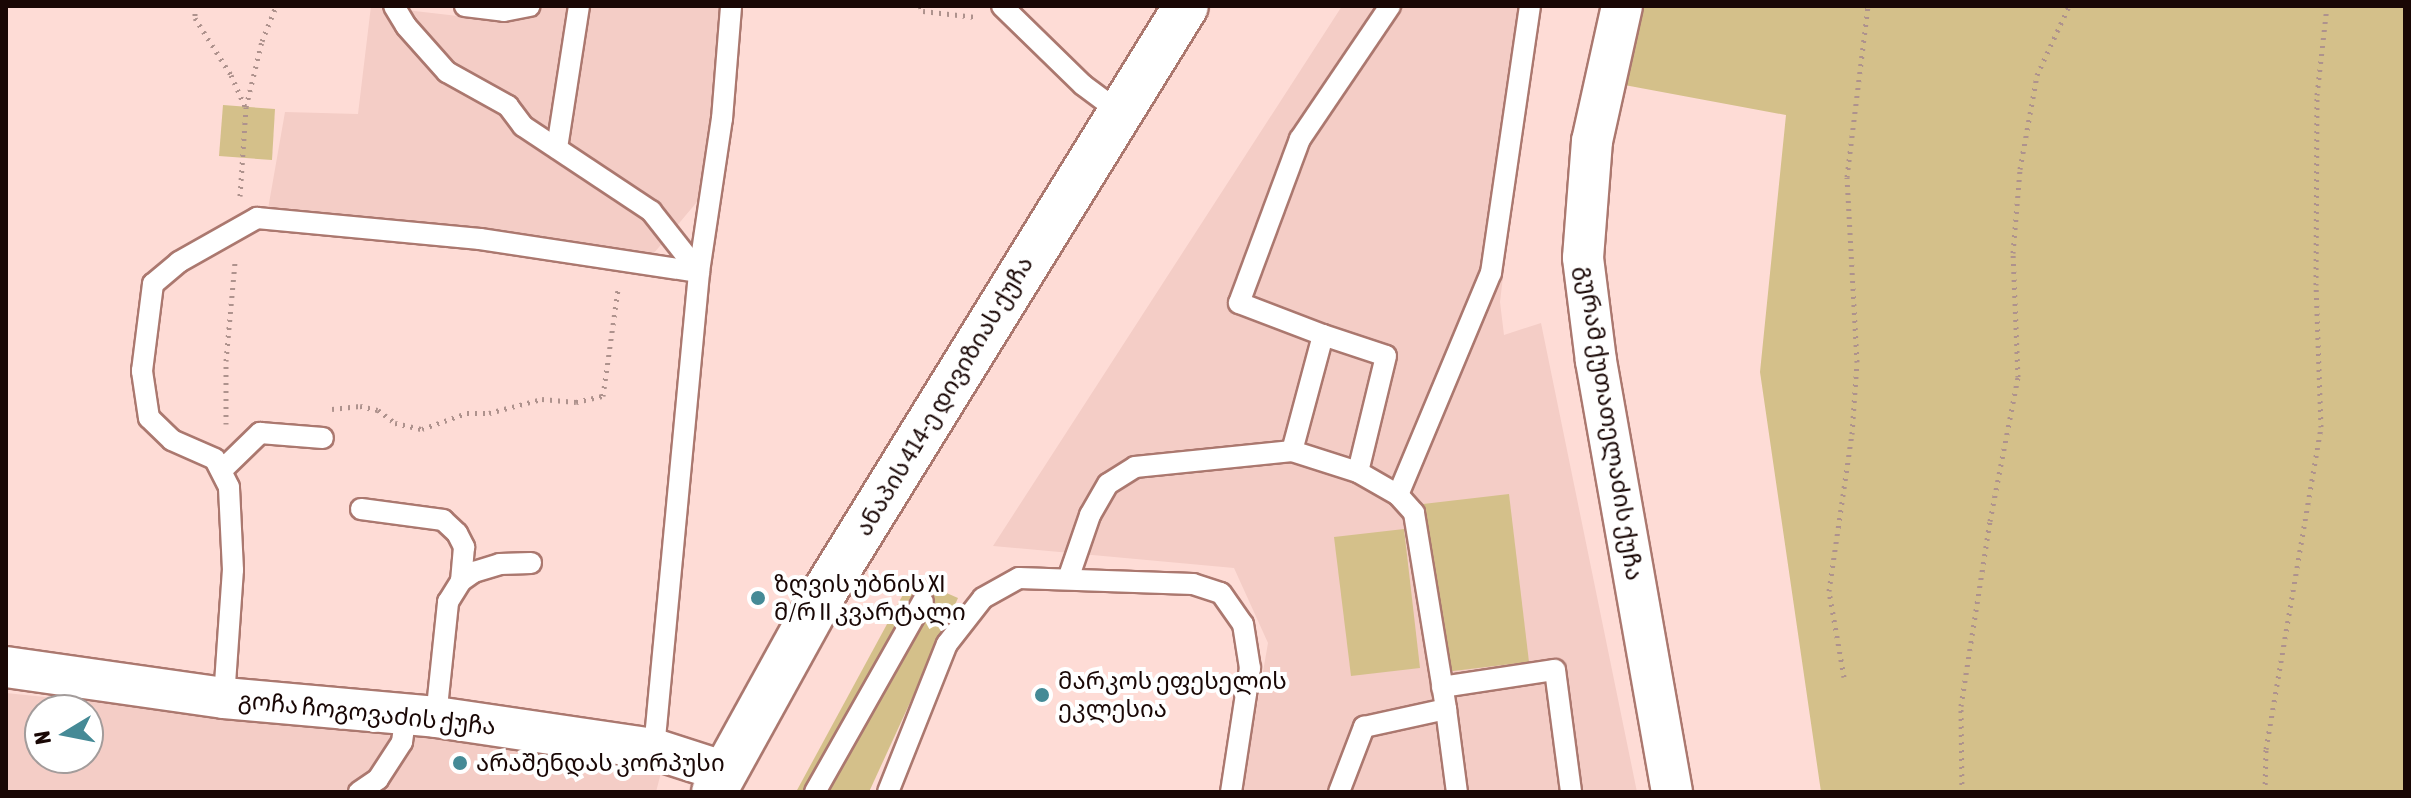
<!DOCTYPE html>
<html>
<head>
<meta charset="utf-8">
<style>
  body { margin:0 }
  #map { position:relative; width:2411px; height:798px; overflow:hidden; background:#fedcd6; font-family:"Asap Condensed","Noto Sans Georgian",sans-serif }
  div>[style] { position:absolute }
  .built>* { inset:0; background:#f4cdc6 }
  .green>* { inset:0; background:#d4c08a }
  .path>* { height:5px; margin-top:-2.5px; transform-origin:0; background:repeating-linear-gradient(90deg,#ae928d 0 2px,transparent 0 8px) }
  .roads { filter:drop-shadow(2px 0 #ab786f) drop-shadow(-2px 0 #ab786f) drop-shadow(0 2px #ab786f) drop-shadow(0 -2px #ab786f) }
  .lane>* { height:20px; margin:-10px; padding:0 10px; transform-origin:10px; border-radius:10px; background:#fff }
  .street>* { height:40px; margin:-20px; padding:0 20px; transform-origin:20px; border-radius:20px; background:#fff }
  .secondary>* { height:44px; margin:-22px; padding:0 22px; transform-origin:22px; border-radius:22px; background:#fff }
  .dots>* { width:22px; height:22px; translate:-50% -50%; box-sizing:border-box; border:4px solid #fff; border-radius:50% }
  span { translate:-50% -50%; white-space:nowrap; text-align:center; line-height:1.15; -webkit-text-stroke:8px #fff; paint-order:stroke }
  .street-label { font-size:24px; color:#190705 }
  .poi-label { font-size:24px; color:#190705 }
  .left { translate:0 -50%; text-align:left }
  .frame { position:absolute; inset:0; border:8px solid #190705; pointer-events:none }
  .north { position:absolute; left:24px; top:694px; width:80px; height:80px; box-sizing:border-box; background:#fff; border:2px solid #a39c9b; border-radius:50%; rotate:260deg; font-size:22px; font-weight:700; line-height:32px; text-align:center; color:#190705 }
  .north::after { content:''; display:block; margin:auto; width:28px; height:36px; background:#458a96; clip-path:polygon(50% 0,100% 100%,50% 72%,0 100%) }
</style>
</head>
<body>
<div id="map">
  <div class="built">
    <i style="clip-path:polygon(371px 6px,510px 22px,536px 12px,537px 6px,732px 6px,707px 190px,654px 253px,268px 209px,285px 112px,358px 114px)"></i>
    <i style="clip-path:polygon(1342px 6px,1541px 6px,1519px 139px,1500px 302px,1504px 335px,1541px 323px,1637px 792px,1242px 792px,1268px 643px,1234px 568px,993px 546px)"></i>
    <i style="clip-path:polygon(evenodd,6px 693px,664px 761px,656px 792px,6px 792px,6px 693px,40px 710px,88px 710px,88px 758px,40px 758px,40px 710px)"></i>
  </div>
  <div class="green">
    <i style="clip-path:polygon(1631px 6px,2405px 6px,2405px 792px,1821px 792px,1760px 372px,1786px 115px,1619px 84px)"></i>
    <i style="clip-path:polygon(223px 105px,275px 109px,272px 160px,219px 156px)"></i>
    <i style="clip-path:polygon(1509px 494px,1529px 662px,1445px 672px,1423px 504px)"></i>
    <i style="clip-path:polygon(1404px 529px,1420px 668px,1351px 676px,1334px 537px)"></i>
    <i style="clip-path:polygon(912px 578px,958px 598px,869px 792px,796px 792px)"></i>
  </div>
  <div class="path">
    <i style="left:195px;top:6px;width:12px;rotate:90deg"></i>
    <i style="left:195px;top:18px;width:67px;rotate:57.7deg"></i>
    <i style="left:231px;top:75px;width:34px;rotate:66deg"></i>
    <i style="left:920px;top:6px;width:6px;rotate:59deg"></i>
    <i style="left:923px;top:11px;width:53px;rotate:6.5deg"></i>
    <i style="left:240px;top:196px;width:89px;rotate:-86.1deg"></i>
    <i style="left:246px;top:107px;width:68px;rotate:-76.4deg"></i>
    <i style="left:262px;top:41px;width:38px;rotate:-68deg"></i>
    <i style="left:332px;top:409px;width:28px;rotate:-6deg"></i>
    <i style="left:360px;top:406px;width:18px;rotate:13deg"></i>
    <i style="left:378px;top:410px;width:21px;rotate:37deg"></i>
    <i style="left:395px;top:423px;width:28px;rotate:13deg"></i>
    <i style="left:422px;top:429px;width:48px;rotate:-19.6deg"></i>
    <i style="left:467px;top:413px;width:22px"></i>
    <i style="left:489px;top:413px;width:55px;rotate:-14.8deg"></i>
    <i style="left:542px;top:399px;width:34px;rotate:5deg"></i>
    <i style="left:576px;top:402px;width:28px;rotate:-13deg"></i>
    <i style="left:603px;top:396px;width:108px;rotate:-82deg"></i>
    <i style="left:226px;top:424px;width:63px;rotate:-90deg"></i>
    <i style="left:226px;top:361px;width:99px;rotate:-84.8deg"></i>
    <i style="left:1844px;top:677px;width:87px;rotate:-99.9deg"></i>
    <i style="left:1829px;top:591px;width:159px;rotate:-81.7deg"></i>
    <i style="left:1852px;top:434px;width:72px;rotate:-86deg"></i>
    <i style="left:1857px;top:362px;width:185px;rotate:-93.1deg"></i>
    <i style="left:1847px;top:177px;width:172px;rotate:-83deg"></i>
    <i style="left:1962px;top:792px;width:86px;rotate:-90.7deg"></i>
    <i style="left:1961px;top:706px;width:187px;rotate:-81.1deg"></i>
    <i style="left:1990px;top:521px;width:147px;rotate:-79deg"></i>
    <i style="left:2018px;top:377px;width:124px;rotate:-92.3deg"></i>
    <i style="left:2013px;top:253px;width:84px;rotate:-85.2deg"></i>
    <i style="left:2020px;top:169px;width:96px;rotate:-79.7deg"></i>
    <i style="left:2037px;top:75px;width:76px;rotate:-65.1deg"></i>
    <i style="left:2265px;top:792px;width:43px;rotate:-88.7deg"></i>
    <i style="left:2266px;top:749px;width:327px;rotate:-80.3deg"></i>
    <i style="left:2321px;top:427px;width:142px;rotate:-92deg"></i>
    <i style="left:2316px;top:285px;width:190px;rotate:-89.7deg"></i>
    <i style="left:2317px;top:95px;width:90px;rotate:-83.6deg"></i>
  </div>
  <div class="roads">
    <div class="lane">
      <i style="left:394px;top:6px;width:23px;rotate:59deg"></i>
      <i style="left:406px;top:26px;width:62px;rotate:48.3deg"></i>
      <i style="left:447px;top:72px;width:70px;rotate:29.1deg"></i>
      <i style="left:508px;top:106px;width:25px;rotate:53deg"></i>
      <i style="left:523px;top:126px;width:154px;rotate:33.6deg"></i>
      <i style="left:651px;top:211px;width:78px;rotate:51.8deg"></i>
      <i style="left:465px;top:6px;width:39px;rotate:7deg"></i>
      <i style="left:504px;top:11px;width:26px;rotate:-11deg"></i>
      <i style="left:1002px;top:6px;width:113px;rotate:44.3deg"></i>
      <i style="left:1083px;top:85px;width:44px;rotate:36.6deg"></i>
      <i style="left:557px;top:148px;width:144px;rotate:-81.2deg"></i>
      <i style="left:1323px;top:335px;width:66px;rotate:18.4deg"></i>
      <i style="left:1386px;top:356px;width:119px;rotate:103.6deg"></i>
      <i style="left:1292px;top:451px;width:120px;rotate:-75deg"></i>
      <i style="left:1323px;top:335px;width:90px;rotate:-159.1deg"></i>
      <i style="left:1239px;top:303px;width:175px;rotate:-69.6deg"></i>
      <i style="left:1300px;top:139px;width:161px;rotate:-55.9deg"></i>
      <i style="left:223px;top:469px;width:52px;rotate:-44.2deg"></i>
      <i style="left:260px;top:433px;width:63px;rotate:4.5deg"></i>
      <i style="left:1398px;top:495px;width:241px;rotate:-67.3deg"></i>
      <i style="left:1491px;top:273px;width:270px;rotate:-81.7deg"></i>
      <i style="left:361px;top:509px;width:83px;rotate:7.6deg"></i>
      <i style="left:443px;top:520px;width:19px;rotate:43deg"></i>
      <i style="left:457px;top:533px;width:16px;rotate:63deg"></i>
      <i style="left:464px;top:547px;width:34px;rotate:95deg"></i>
      <i style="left:1068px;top:579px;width:68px;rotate:-71deg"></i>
      <i style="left:1090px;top:515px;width:36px;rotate:-60deg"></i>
      <i style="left:1108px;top:484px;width:32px;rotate:-32deg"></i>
      <i style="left:1135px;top:467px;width:158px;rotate:-5.8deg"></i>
      <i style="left:1292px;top:451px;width:69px;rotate:17.7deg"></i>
      <i style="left:1358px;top:472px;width:46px;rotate:29.9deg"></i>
      <i style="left:1398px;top:495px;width:24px;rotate:48deg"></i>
      <i style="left:1414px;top:513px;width:199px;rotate:80.7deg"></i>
      <i style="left:1442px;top:687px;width:114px;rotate:-8.6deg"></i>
      <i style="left:1555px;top:670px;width:123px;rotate:82.5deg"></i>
      <i style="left:224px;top:698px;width:128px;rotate:-86deg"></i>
      <i style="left:233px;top:570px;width:83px;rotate:-92.8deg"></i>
      <i style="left:229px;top:487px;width:31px;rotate:-117deg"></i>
      <i style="left:215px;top:459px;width:47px;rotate:-156.2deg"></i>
      <i style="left:172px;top:440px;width:32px;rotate:-136deg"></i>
      <i style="left:149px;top:418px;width:48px;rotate:-98.5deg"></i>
      <i style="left:142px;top:371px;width:88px;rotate:-82.8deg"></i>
      <i style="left:153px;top:284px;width:34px;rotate:-40deg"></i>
      <i style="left:179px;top:262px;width:90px;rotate:-29.4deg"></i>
      <i style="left:257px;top:218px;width:224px;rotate:5.4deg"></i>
      <i style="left:480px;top:239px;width:221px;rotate:8.6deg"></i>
      <i style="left:436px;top:717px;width:116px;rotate:-84deg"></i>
      <i style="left:448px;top:602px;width:25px;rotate:-58deg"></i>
      <i style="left:461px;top:581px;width:16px;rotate:-35deg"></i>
      <i style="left:474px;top:572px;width:27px;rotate:-17deg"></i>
      <i style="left:500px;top:564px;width:31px;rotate:-2deg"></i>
      <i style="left:654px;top:749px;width:479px;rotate:-84.6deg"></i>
      <i style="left:699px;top:272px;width:155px;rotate:-81.5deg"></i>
      <i style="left:722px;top:119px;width:113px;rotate:-85.4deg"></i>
      <i style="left:359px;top:792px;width:23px;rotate:-34deg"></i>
      <i style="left:378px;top:779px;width:44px;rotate:-57deg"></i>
      <i style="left:402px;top:742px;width:28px;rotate:-82deg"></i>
      <i style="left:815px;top:792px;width:219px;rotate:-60.5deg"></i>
      <i style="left:888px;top:792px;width:159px;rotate:-68.3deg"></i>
      <i style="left:947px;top:644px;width:58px;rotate:-52deg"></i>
      <i style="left:983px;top:598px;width:41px;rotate:-29.1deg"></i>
      <i style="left:1019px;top:578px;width:174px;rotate:2deg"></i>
      <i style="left:1193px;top:584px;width:29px;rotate:18deg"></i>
      <i style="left:1221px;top:593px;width:38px;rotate:55deg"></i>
      <i style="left:1243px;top:624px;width:45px;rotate:81deg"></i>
      <i style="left:1250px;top:668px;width:125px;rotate:98.7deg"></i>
      <i style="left:1339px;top:792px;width:70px;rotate:-69deg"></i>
      <i style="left:1364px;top:727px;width:84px;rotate:-12.4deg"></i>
      <i style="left:1446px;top:709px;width:84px;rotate:82.5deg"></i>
    </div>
    <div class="street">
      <i style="left:1622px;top:6px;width:138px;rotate:102.5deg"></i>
      <i style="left:1592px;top:141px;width:117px;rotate:94.4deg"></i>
      <i style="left:1583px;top:258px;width:104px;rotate:82.8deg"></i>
      <i style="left:1596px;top:361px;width:438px;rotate:80deg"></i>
      <i style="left:6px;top:667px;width:220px;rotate:8.1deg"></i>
      <i style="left:224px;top:698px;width:213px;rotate:5.1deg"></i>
      <i style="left:436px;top:717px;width:220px;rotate:8.4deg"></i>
      <i style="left:654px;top:749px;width:75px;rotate:17.9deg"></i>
    </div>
    <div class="secondary">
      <i style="left:714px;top:792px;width:230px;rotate:-61.1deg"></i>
      <i style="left:825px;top:591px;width:687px;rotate:-58.32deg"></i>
    </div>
  </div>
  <div class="dots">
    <i style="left:758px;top:598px;background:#458a96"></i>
    <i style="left:1042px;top:695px;background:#458a96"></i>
    <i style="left:460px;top:763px;background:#458a96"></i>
  </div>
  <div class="street-label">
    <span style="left:944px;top:396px;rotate:-59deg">ანაპის 414-ე დივიზიას ქუჩა</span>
    <span style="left:1610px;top:423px;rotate:81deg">გურამ ქუთათელაძის ქუჩა</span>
    <span style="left:367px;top:713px;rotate:6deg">გოჩა ჩოგოვაძის ქუჩა</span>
  </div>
  <div class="poi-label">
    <span class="left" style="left:774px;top:598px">ზღვის უბნის XI<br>მ/რ II კვარტალი</span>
    <span class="left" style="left:1058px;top:695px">მარკოს ეფესელის<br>ეკლესია</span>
    <span class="left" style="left:476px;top:763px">არაშენდას კორპუსი</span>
  </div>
  <div class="frame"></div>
  <div class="north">N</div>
</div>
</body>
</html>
